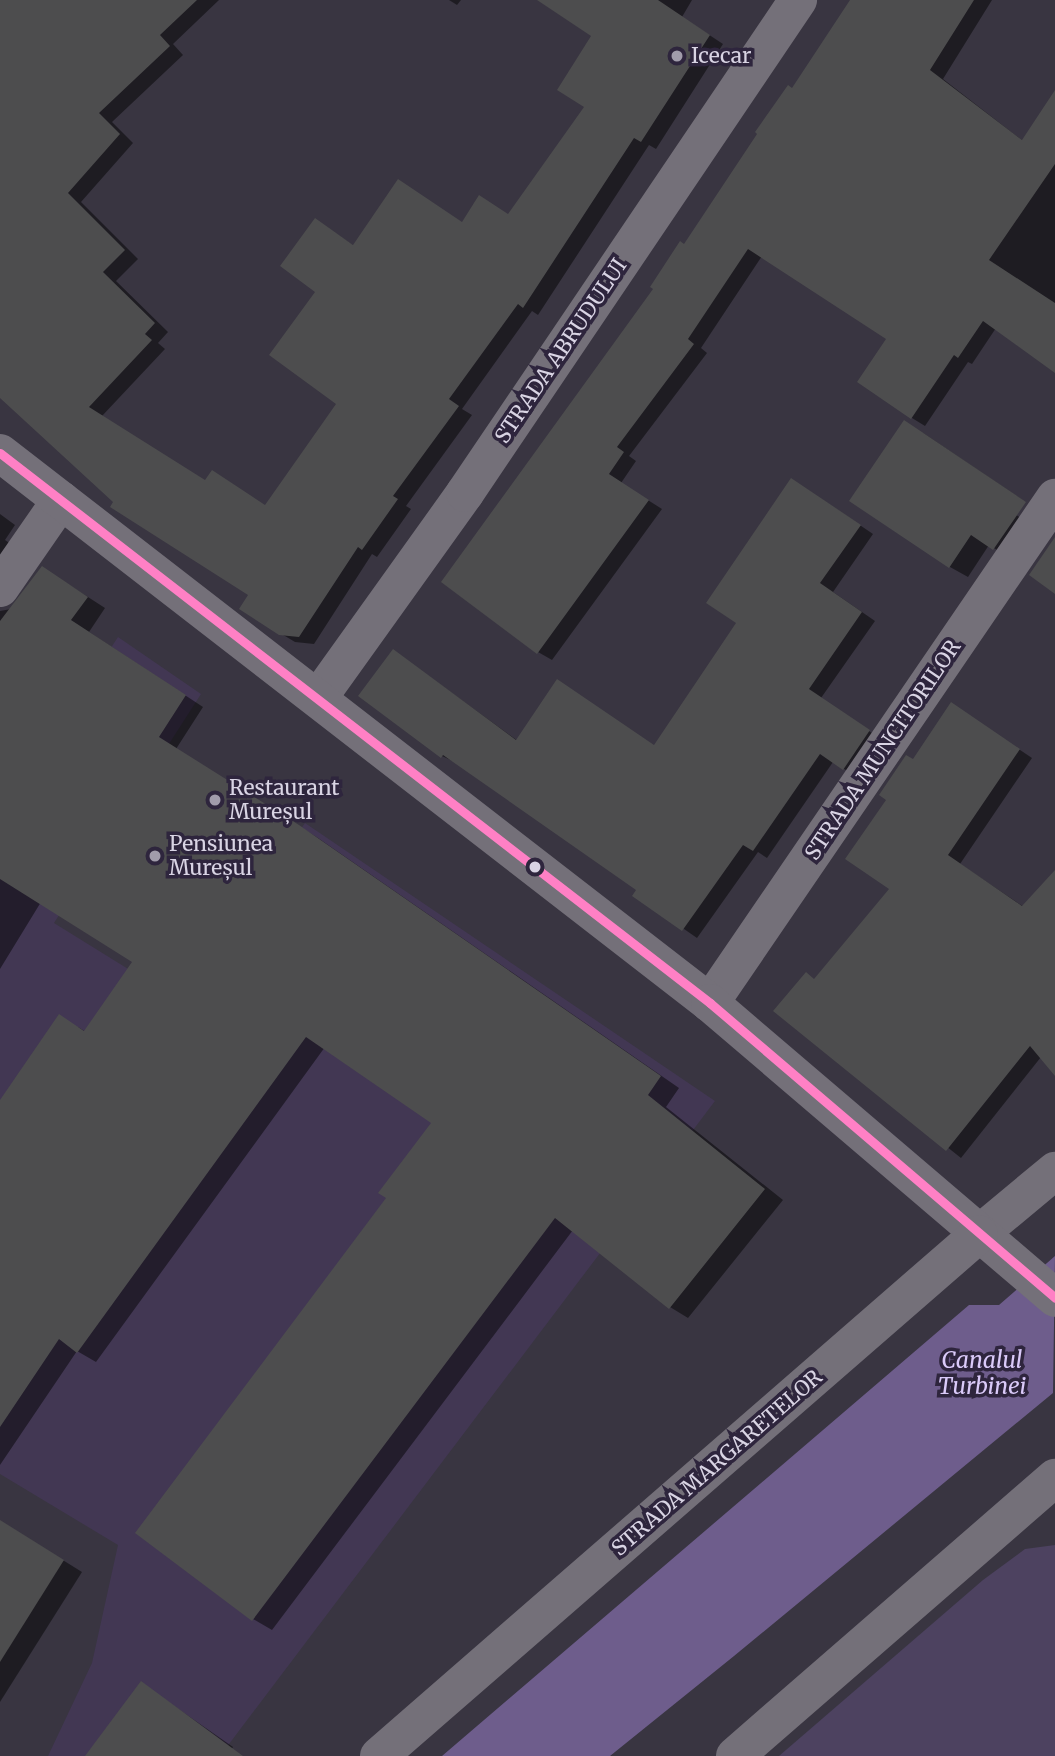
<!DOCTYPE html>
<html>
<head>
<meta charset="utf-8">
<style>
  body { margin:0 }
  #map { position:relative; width:1055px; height:1756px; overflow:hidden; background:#393541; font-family:Merriweather,serif }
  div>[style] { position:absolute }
  .built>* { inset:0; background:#423753 }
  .green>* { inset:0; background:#4d4260 }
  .water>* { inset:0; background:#6e5d8c }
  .shadow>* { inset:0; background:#0007 }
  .building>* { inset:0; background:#4d4d4e }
  .minor>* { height:38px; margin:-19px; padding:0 19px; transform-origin:19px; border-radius:19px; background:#747079 }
  .tertiary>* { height:38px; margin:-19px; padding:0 19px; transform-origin:19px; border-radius:19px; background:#747079 }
  .bus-1>* { height:9px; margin:-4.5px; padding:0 4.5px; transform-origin:4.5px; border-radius:4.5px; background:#ff80c5 }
  .dots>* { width:19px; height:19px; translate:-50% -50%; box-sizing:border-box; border:4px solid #2e253d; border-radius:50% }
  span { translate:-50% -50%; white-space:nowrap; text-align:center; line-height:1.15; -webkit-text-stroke:7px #2e253d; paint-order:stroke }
  .poi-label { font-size:21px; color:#d9d4e4 }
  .left { translate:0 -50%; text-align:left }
  .street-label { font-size:21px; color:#d9d4e4 }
  .water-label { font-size:23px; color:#dacaf9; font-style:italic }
</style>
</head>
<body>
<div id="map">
  <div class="built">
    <i style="clip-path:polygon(118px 637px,201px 694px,54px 923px,183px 1003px,305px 823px,715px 1101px,220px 1756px,48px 1756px,92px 1663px,118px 1545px,0 1474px,0 818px)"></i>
  </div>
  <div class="green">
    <i style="clip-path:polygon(1055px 1545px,1055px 1756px,779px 1756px,983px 1580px,1025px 1549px)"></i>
  </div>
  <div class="water">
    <i style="clip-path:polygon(1055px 1256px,1053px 1393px,734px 1656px,610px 1756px,442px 1756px,969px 1305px,999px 1305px)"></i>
  </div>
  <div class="shadow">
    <i style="clip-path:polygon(0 0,219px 0,173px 44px,183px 55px,112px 122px,133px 143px,81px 202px,138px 259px,116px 281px,168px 332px,158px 343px,165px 349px,102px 416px,206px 482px,266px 507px,338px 403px,317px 291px,316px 220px,354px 246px,509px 216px,586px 106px,594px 35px,559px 0,692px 0,682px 17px,723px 44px,656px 149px,649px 145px,538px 315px,532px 311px,462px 409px,472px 415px,406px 506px,411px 509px,377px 557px,372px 554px,314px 644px,295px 642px,280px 633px,250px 594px,115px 502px,0 392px)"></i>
    <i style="clip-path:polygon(449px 0,461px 0,457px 5px)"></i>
    <i style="clip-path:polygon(860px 0,992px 0,943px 79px,1023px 141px,1055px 119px,1055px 370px,996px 328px,972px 364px,968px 362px,925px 426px,912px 418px,889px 338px,762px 256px,701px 348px,707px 353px,629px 456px,636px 461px,621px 483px,662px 509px,552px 660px,538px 652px,685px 246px)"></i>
    <i style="clip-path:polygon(923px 433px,1021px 499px,1012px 512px,1034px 527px,1012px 559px,989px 545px,968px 577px,950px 567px)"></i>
    <i style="clip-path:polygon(805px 488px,873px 534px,833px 592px,875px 621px,821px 698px,882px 740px,857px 777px,833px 762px,767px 858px,758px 852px,697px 938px,635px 895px,639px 890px,457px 763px,442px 756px,361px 696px,394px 651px,518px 741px,655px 747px,739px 622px)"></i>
    <i style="clip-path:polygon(0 514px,15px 525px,5px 540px,24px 553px,0 591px)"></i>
    <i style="clip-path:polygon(43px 568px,105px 608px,89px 632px,203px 707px,176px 749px,318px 838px,679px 1088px,666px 1107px,783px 1200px,688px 1318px,670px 1307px,573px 1230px,272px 1630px,253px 1619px,389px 1198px,434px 1122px,325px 1047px,96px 1362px,77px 1351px,0 1465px,0 1103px,78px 1027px,86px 1032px,135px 961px,41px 902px,0 969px,0 611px,11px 609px)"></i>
    <i style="clip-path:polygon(965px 713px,1032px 758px,960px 864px,1024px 907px,1055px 873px,1055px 1073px,1041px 1057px,961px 1158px,776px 1011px,816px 980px,891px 888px,914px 761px)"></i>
    <i style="clip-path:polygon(0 1521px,82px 1572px,0 1702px)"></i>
    <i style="clip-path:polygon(141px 1683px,233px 1747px,226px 1756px,87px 1756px)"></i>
  </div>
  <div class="building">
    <i style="clip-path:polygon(0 0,197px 0,160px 35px,170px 46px,99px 113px,120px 134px,68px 193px,125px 250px,103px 272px,155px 323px,145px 334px,152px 340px,89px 407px,205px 480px,212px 470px,265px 505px,336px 404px,269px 355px,315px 292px,280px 266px,315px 218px,353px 245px,398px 179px,462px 222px,479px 195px,508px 214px,584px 107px,557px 90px,591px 36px,537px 0,658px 0,710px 35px,641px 142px,634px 138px,523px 308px,518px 304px,449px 399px,459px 406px,393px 496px,398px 499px,362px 550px,358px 547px,299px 637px,279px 635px,239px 609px,248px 595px,110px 507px,113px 502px,0 398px)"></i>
    <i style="clip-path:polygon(850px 0,974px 0,930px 70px,1022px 140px,1055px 90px,1055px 164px,989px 260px,1055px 303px,1055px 373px,983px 321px,958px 358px,954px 355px,911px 419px,857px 382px,886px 339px,748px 249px,688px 339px,694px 344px,617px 447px,624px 452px,609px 474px,649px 500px,537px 654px,441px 582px,653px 289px,650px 287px,680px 241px,684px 244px,757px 134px,755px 132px,788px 85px,792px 88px)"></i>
    <i style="clip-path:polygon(904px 420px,1026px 502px,993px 550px,971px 535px,949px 568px,849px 501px)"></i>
    <i style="clip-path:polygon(791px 478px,861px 525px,820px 583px,862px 612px,809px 689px,870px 730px,843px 770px,820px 754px,753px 851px,743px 845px,682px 931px,632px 896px,636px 890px,443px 755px,441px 758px,358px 696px,393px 649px,516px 740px,557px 679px,654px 745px,736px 623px,706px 603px)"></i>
    <i style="clip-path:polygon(1055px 537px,1055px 594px,1029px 575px)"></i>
    <i style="clip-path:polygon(42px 566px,88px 597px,71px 620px,186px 695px,159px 737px,299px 825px,661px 1076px,648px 1095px,765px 1189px,669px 1309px,555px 1218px,252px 1621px,135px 1533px,386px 1198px,378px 1193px,431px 1123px,306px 1037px,77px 1353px,59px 1339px,0 1427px,0 1100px,59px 1014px,84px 1031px,132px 962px,0 879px,0 621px)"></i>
    <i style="clip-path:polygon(951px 702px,1020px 749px,948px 855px,1022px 906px,1055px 870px,1055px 1076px,1030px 1046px,946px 1151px,773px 1011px,806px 972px,814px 979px,889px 889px,845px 859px,886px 800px,879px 795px,906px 755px,913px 759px)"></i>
    <i style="clip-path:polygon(0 1520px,64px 1560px,0 1662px)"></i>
    <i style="clip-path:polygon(141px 1681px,243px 1756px,85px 1756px)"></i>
  </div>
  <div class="minor">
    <i style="left:0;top:588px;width:107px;rotate:-55.3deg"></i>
    <i style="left:319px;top:697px;width:251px;rotate:-54.4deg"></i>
    <i style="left:465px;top:493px;width:595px;rotate:-55.96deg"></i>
    <i style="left:710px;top:1003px;width:612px;rotate:-55.66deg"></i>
    <i style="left:979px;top:1234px;width:99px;rotate:-39.7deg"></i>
    <i style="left:735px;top:1756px;width:424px;rotate:-41deg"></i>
  </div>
  <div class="tertiary">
    <i style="left:0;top:453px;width:898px;rotate:37.76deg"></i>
    <i style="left:710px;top:1003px;width:454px;rotate:40.5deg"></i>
    <i style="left:379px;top:1756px;width:795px;rotate:-41.02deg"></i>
  </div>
  <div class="bus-1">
    <i style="left:0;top:453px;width:898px;rotate:37.76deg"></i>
    <i style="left:710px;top:1003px;width:454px;rotate:40.5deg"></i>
  </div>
  <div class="dots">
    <i style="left:677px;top:56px;background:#a19cab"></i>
    <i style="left:215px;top:800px;background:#a19cab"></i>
    <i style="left:155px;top:856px;background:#a19cab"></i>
    <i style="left:535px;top:867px;background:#d9d4e4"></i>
  </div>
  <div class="poi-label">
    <span class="left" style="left:691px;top:56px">Icecar</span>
    <span class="left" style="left:229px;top:800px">Restaurant<br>Mureșul</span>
    <span class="left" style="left:169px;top:856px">Pensiunea<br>Mureșul</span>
  </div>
  <div class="street-label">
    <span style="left:561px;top:351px;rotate:-56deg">STRADA ABRUDULUI</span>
    <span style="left:883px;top:750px;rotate:-56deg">STRADA MUNCITORILOR</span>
    <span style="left:717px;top:1463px;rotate:-41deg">STRADA MARGARETELOR</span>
  </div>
  <div class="water-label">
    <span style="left:982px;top:1373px">Canalul<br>Turbinei</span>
  </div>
</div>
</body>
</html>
